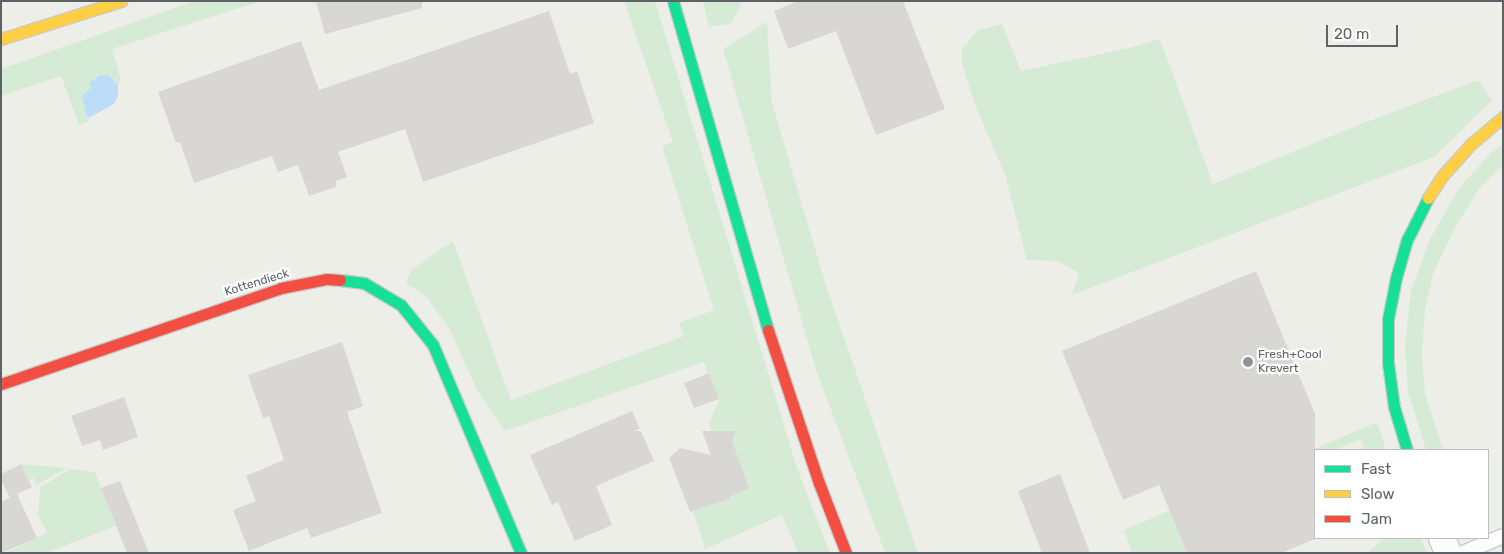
<!DOCTYPE html>
<html>
<head>
<meta charset="utf-8">
<style>
  body { margin:0 }
  #map { position:relative; width:1504px; height:554px; overflow:hidden; background:#eeeee9; font-family:Rubik,sans-serif }
  div>[style] { position:absolute }
  .green>* { inset:0; background:#d6ebd5 }
  .water>* { inset:0; background:#bddcf8 }
  .building>* { inset:0; background:#d8d7d4 }
  .roads { filter:drop-shadow(1px 0 #cbcbcb) drop-shadow(-1px 0 #cbcbcb) drop-shadow(0 1px #cbcbcb) drop-shadow(0 -1px #cbcbcb) }
  .lane>* { height:14px; margin:-7px; padding:0 7px; transform-origin:7px; border-radius:7px; background:#fcfcfc }
  .street>* { height:26px; margin:-13px; padding:0 13px; transform-origin:13px; border-radius:13px; background:#fcfcfc }
  .fast>* { height:11px; margin:-5.5px; padding:0 5.5px; transform-origin:5.5px; border-radius:5.5px; background:#16e098 }
  .slow>* { height:11px; margin:-5.5px; padding:0 5.5px; transform-origin:5.5px; border-radius:5.5px; background:#ffcf43 }
  .jam>* { height:11px; margin:-5.5px; padding:0 5.5px; transform-origin:5.5px; border-radius:5.5px; background:#f24e42 }
  .dots>* { width:14px; height:14px; translate:-50% -50%; box-sizing:border-box; border:2px solid #fff; border-radius:50% }
  span { translate:-50% -50%; white-space:nowrap; text-align:center; line-height:1.15; -webkit-text-stroke:4.5px #fff; paint-order:stroke }
  .street-label { font-size:12px; color:#5e6267 }
  .poi-label { font-size:12px; color:#5e6267 }
  .left { translate:0 -50%; text-align:left }
  .frame { position:absolute; inset:0; border:2px solid #5e6267; pointer-events:none }
  .legend { position:absolute; left:1314px; top:449px; width:175px; height:90px; box-sizing:border-box; background:#fff; border:1px solid #bfc0c2; margin:0; padding:6px 9px; list-style:none; font-size:15px; color:#5e6267 }
  .legend li { display:flex; align-items:center; gap:10px; height:25px }
  .legend b { width:25px; border:1px solid #bfc0c2 }
  .scale { position:absolute; left:1326px; top:25px; width:72px; height:22px; box-sizing:border-box; border:2px solid #5e6267; border-top:0; padding-left:6px; font-size:15px; line-height:18px; white-space:nowrap; color:#5e6267; -webkit-text-stroke:4px #fff; paint-order:stroke }
</style>
</head>
<body>
<div id="map">
  <div class="green">
    <i style="clip-path:polygon(194px 1px,261px 1px,112px 49px,121px 80px,118px 85px,109px 75px,82px 96px,86px 115px,90px 121px,79px 125px,61px 76px,1px 96px,1px 69px)"></i>
    <i style="clip-path:polygon(624px 1px,655px 1px,797px 468px,830px 553px,798px 553px,782px 515px,705px 549px,693px 511px,730px 499px,731px 496px,709px 424px,719px 399px,704px 362px,505px 431px,477px 390px,450px 330px,426px 296px,406px 283px,411px 270px,453px 241px,511px 400px,684px 336px,679px 323px,714px 310px,662px 146px,673px 142px)"></i>
    <i style="clip-path:polygon(703px 1px,741px 1px,740px 9px,730px 24px,709px 27px)"></i>
    <i style="clip-path:polygon(767px 22px,772px 103px,825px 282px,918px 553px,885px 553px,816px 370px,723px 49px)"></i>
    <i style="clip-path:polygon(1002px 24px,1021px 71px,1129px 48px,1160px 39px,1213px 184px,1366px 122px,1478px 80px,1492px 100px,1434px 157px,1072px 295px,1079px 273px,1057px 261px,1027px 260px,1005px 175px,975px 105px,962px 64px,962px 49px,978px 30px)"></i>
    <i style="clip-path:polygon(1503px 144px,1503px 165px,1479px 189px,1456px 226px,1434px 271px,1425px 310px,1422px 356px,1425px 393px,1443px 450px,1426px 450px,1408px 392px,1405px 343px,1411px 290px,1430px 239px,1459px 188px,1491px 153px)"></i>
    <i style="clip-path:polygon(1377px 422px,1386px 450px,1365px 450px,1361px 439px,1335px 450px,1315px 450px,1315px 459px,1173px 518px,1187px 553px,1132px 553px,1124px 530px)"></i>
    <i style="clip-path:polygon(21px 464px,67px 468px,36px 485px,34px 478px,29px 480px)"></i>
    <i style="clip-path:polygon(71px 469px,95px 472px,116px 526px,46px 553px,6px 553px,47px 532px,38px 515px,40px 487px)"></i>
    <i style="clip-path:polygon(1385px 538px,1421px 538px,1427px 553px,1367px 553px)"></i>
  </div>
  <div class="water">
    <i style="clip-path:polygon(109px 75px,118px 85px,118px 96px,114px 104px,89px 118px,86px 115px,82px 96px,91px 88px,89px 83px,99px 76px)"></i>
  </div>
  <div class="building">
    <i style="clip-path:polygon(316px 1px,422px 1px,422px 8px,325px 34px)"></i>
    <i style="clip-path:polygon(798px 1px,903px 1px,945px 109px,876px 135px,836px 31px,788px 49px,774px 11px)"></i>
    <i style="clip-path:polygon(549px 11px,570px 74px,577px 71px,594px 123px,423px 182px,405px 129px,338px 152px,347px 177px,336px 181px,336px 187px,309px 196px,298px 165px,278px 172px,272px 156px,194px 183px,180px 142px,176px 143px,158px 92px,301px 41px,319px 90px)"></i>
    <i style="clip-path:polygon(1256px 271px,1315px 414px,1315px 539px,1281px 553px,1187px 553px,1159px 485px,1123px 500px,1062px 351px)"></i>
    <i style="clip-path:polygon(342px 342px,363px 406px,347px 412px,382px 513px,311px 538px,307px 528px,249px 551px,233px 510px,256px 501px,246px 476px,284px 460px,269px 416px,263px 418px,248px 375px)"></i>
    <i style="clip-path:polygon(709px 373px,719px 399px,694px 408px,684px 383px)"></i>
    <i style="clip-path:polygon(124px 397px,138px 437px,103px 450px,100px 440px,82px 446px,71px 416px)"></i>
    <i style="clip-path:polygon(632px 411px,640px 429px,633px 431px,641px 431px,654px 461px,596px 486px,612px 525px,575px 541px,558px 502px,552px 505px,530px 455px)"></i>
    <i style="clip-path:polygon(702px 431px,736px 431px,732px 441px,749px 489px,731px 496px,730px 499px,690px 512px,669px 458px,680px 448px,711px 455px)"></i>
    <i style="clip-path:polygon(21px 464px,32px 487px,17px 494px,37px 538px,1px 553px,1px 502px,10px 498px,1px 480px,1px 474px)"></i>
    <i style="clip-path:polygon(1060px 474px,1090px 553px,1042px 553px,1018px 491px)"></i>
    <i style="clip-path:polygon(120px 481px,149px 553px,127px 553px,101px 488px)"></i>
  </div>
  <div class="roads">
    <div class="lane">
      <i style="left:1463px;top:553px;width:43px;rotate:-23deg"></i>
    </div>
    <div class="street">
      <i style="left:1442px;top:538px;width:16px;rotate:68deg"></i>
    </div>
    <div class="fast">
      <i style="left:673px;top:1px;width:342px;rotate:73.9deg"></i>
      <i style="left:340px;top:280px;width:24px;rotate:7deg"></i>
      <i style="left:364px;top:283px;width:43px;rotate:30.7deg"></i>
      <i style="left:401px;top:305px;width:51px;rotate:51.3deg"></i>
      <i style="left:433px;top:345px;width:226px;rotate:67.1deg"></i>
      <i style="left:1407px;top:450px;width:45px;rotate:-106.8deg"></i>
      <i style="left:1394px;top:407px;width:44px;rotate:-97.8deg"></i>
      <i style="left:1388px;top:363px;width:44px;rotate:-90deg"></i>
      <i style="left:1388px;top:319px;width:42px;rotate:-79deg"></i>
      <i style="left:1396px;top:278px;width:40px;rotate:-74deg"></i>
      <i style="left:1407px;top:240px;width:47px;rotate:-63.4deg"></i>
    </div>
    <div class="slow">
      <i style="left:1px;top:39px;width:126px;rotate:-17.6deg"></i>
      <i style="left:1428px;top:198px;width:27px;rotate:-57deg"></i>
      <i style="left:1443px;top:175px;width:42px;rotate:-47.9deg"></i>
      <i style="left:1471px;top:144px;width:42px;rotate:-40.2deg"></i>
    </div>
    <div class="jam">
      <i style="left:768px;top:330px;width:161px;rotate:71.6deg"></i>
      <i style="left:819px;top:483px;width:75px;rotate:68.9deg"></i>
      <i style="left:1px;top:384px;width:296px;rotate:-18.9deg"></i>
      <i style="left:281px;top:288px;width:47px;rotate:-11.1deg"></i>
      <i style="left:327px;top:279px;width:13px;rotate:4deg"></i>
    </div>
  </div>
  <div class="dots">
    <i style="left:1248px;top:362px;background:#909394"></i>
  </div>
  <div class="street-label">
    <span style="left:257px;top:283px;rotate:-17deg">Kottendieck</span>
  </div>
  <div class="poi-label">
    <span class="left" style="left:1258px;top:362px">Fresh+Cool<br>Krevert</span>
  </div>
  <div class="frame"></div>
  <ul class="legend">
  <li><b style="height:6px;background:#16e098"></b>Fast</li>
  <li><b style="height:6px;background:#ffcf43"></b>Slow</li>
  <li><b style="height:6px;background:#f24e42"></b>Jam</li>
  </ul>
  <div class="scale">20 m</div>
</div>
</body>
</html>
